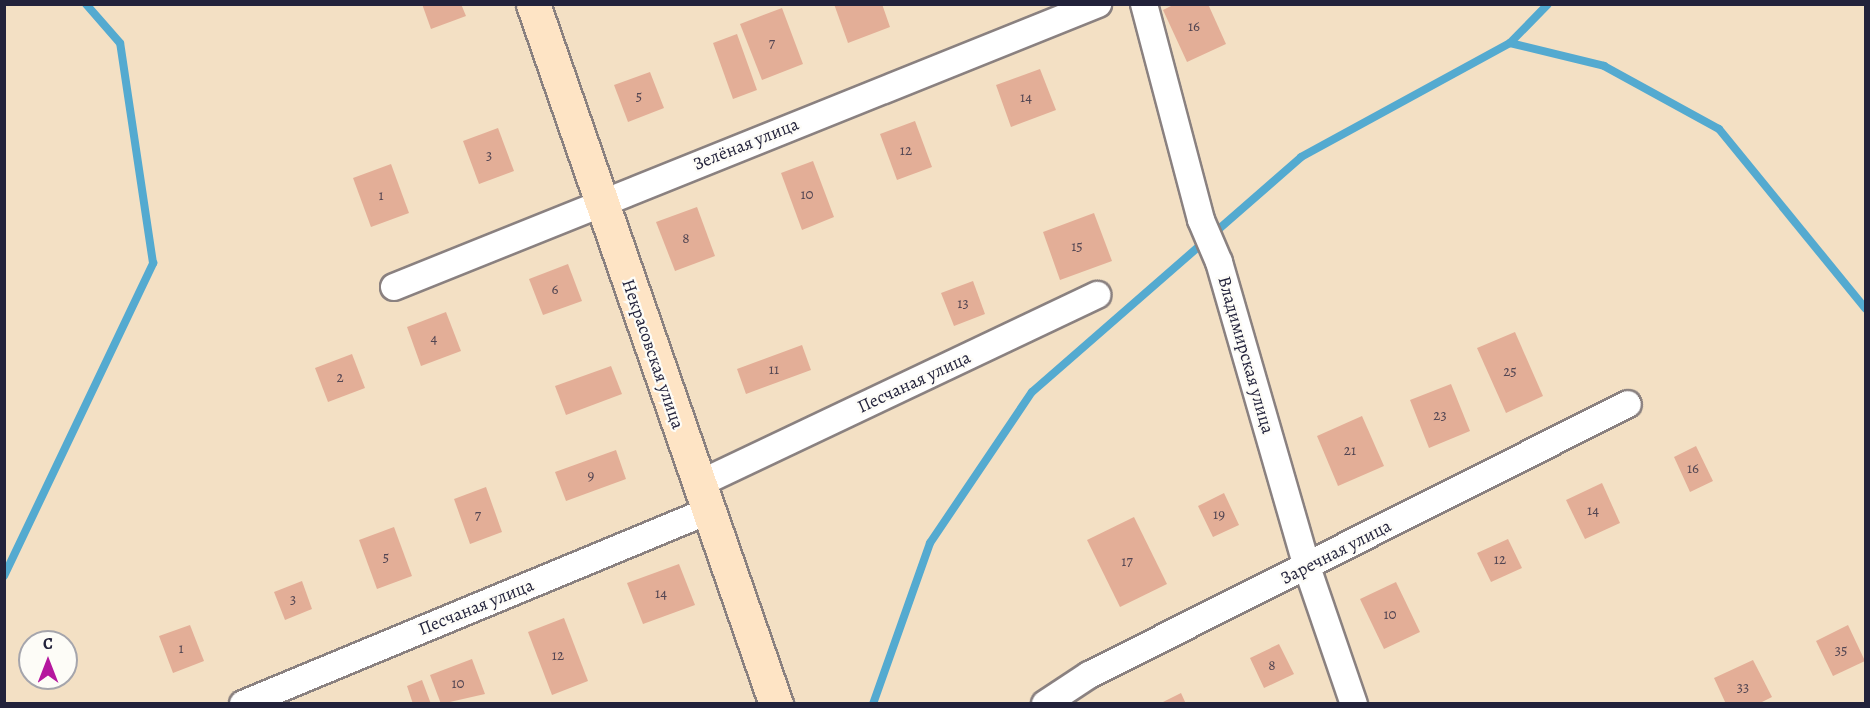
<!DOCTYPE html>
<html>
<head>
<meta charset="utf-8">
<style>
  body { margin:0 }
  #map { position:relative; width:1870px; height:708px; overflow:hidden; background:#f3e0c4; font-family:Alegreya,serif }
  div>[style] { position:absolute }
  .stream>* { height:8px; margin:-4px; padding:0 4px; transform-origin:4px; border-radius:4px; background:#54aad0 }
  .building>* { inset:0; background:#e3ae97 }
  .roads { filter:drop-shadow(2px 0 #8a8180) drop-shadow(-2px 0 #8a8180) drop-shadow(0 2px #8a8180) drop-shadow(0 -2px #8a8180) }
  .street>* { height:26px; margin:-13px; padding:0 13px; transform-origin:13px; border-radius:13px; background:#fff }
  .secondary>* { height:33px; margin:-16.5px; padding:0 16.5px; transform-origin:16.5px; border-radius:16.5px; background:#fee4c5 }
  span { translate:-50% -50%; white-space:nowrap; text-align:center; line-height:1.15; -webkit-text-stroke:4.5px #fdfcf7; paint-order:stroke }
  .number-label { font-size:15px; color:#524552 }
  .number-label span { -webkit-text-stroke-width:0 }
  .street-label { font-size:18px; color:#22223b }
  .frame { position:absolute; inset:0; border:6px solid #22223b; pointer-events:none }
  .north { position:absolute; left:18px; top:630px; width:60px; height:60px; box-sizing:border-box; background:#fdfcf7; border:2px solid #a5a5ac; border-radius:50%; rotate:0deg; font-size:16px; font-weight:700; line-height:24px; text-align:center; color:#22223b }
  .north::after { content:''; display:block; margin:auto; width:21px; height:27px; background:#b5179e; clip-path:polygon(50% 0,100% 100%,50% 72%,0 100%) }
</style>
</head>
<body>
<div id="map">
  <div class="stream">
    <i style="left:1510px;top:43px;width:97px;rotate:13.7deg"></i>
    <i style="left:1604px;top:66px;width:131px;rotate:28.7deg"></i>
    <i style="left:1719px;top:129px;width:232px;rotate:50.8deg"></i>
    <i style="left:4px;top:576px;width:347px;rotate:-64.5deg"></i>
    <i style="left:153px;top:263px;width:222px;rotate:-98.5deg"></i>
    <i style="left:120px;top:43px;width:52px;rotate:-131.1deg"></i>
    <i style="left:873px;top:704px;width:171px;rotate:-70.5deg"></i>
    <i style="left:930px;top:543px;width:182px;rotate:-56deg"></i>
    <i style="left:1032px;top:392px;width:357px;rotate:-41.1deg"></i>
    <i style="left:1301px;top:157px;width:238px;rotate:-28.6deg"></i>
    <i style="left:1510px;top:43px;width:54px;rotate:-45.7deg"></i>
  </div>
  <div class="building">
    <i style="clip-path:polygon(422px 4px,461px 4px,466px 16px,431px 29px)"></i>
    <i style="clip-path:polygon(834px 4px,882px 4px,890px 27px,848px 43px)"></i>
    <i style="clip-path:polygon(1175px 4px,1208px 4px,1226px 44px,1187px 62px,1163px 10px)"></i>
    <i style="clip-path:polygon(782px 8px,803px 64px,762px 80px,740px 24px)"></i>
    <i style="clip-path:polygon(737px 34px,757px 90px,733px 99px,713px 43px)"></i>
    <i style="clip-path:polygon(1040px 69px,1056px 110px,1011px 127px,996px 85px)"></i>
    <i style="clip-path:polygon(650px 72px,664px 108px,628px 122px,614px 85px)"></i>
    <i style="clip-path:polygon(915px 121px,932px 167px,897px 180px,880px 134px)"></i>
    <i style="clip-path:polygon(498px 128px,514px 171px,479px 184px,463px 141px)"></i>
    <i style="clip-path:polygon(813px 161px,834px 217px,802px 230px,781px 173px)"></i>
    <i style="clip-path:polygon(391px 164px,409px 213px,371px 227px,353px 178px)"></i>
    <i style="clip-path:polygon(697px 207px,715px 256px,675px 271px,656px 222px)"></i>
    <i style="clip-path:polygon(1094px 213px,1112px 261px,1060px 280px,1043px 232px)"></i>
    <i style="clip-path:polygon(568px 264px,582px 301px,543px 315px,529px 279px)"></i>
    <i style="clip-path:polygon(973px 281px,985px 314px,954px 326px,941px 293px)"></i>
    <i style="clip-path:polygon(446px 312px,461px 351px,421px 366px,407px 327px)"></i>
    <i style="clip-path:polygon(1515px 332px,1543px 396px,1506px 413px,1477px 348px)"></i>
    <i style="clip-path:polygon(802px 345px,811px 370px,746px 394px,737px 369px)"></i>
    <i style="clip-path:polygon(352px 354px,365px 388px,328px 402px,315px 368px)"></i>
    <i style="clip-path:polygon(611px 366px,622px 394px,566px 415px,555px 386px)"></i>
    <i style="clip-path:polygon(1451px 384px,1470px 431px,1429px 448px,1410px 400px)"></i>
    <i style="clip-path:polygon(1362px 416px,1384px 466px,1338px 486px,1317px 436px)"></i>
    <i style="clip-path:polygon(1696px 446px,1713px 481px,1690px 492px,1674px 457px)"></i>
    <i style="clip-path:polygon(616px 450px,626px 479px,566px 501px,555px 472px)"></i>
    <i style="clip-path:polygon(1602px 483px,1620px 523px,1585px 539px,1566px 500px)"></i>
    <i style="clip-path:polygon(486px 487px,502px 532px,470px 544px,454px 499px)"></i>
    <i style="clip-path:polygon(1224px 493px,1239px 525px,1213px 537px,1198px 506px)"></i>
    <i style="clip-path:polygon(1134px 517px,1167px 584px,1120px 607px,1087px 540px)"></i>
    <i style="clip-path:polygon(394px 527px,412px 576px,377px 589px,359px 540px)"></i>
    <i style="clip-path:polygon(1508px 539px,1522px 568px,1491px 582px,1477px 553px)"></i>
    <i style="clip-path:polygon(679px 564px,695px 605px,643px 624px,627px 583px)"></i>
    <i style="clip-path:polygon(302px 581px,312px 609px,285px 620px,274px 592px)"></i>
    <i style="clip-path:polygon(1396px 582px,1420px 632px,1384px 649px,1360px 599px)"></i>
    <i style="clip-path:polygon(564px 618px,588px 681px,552px 695px,528px 632px)"></i>
    <i style="clip-path:polygon(190px 625px,204px 661px,173px 673px,159px 636px)"></i>
    <i style="clip-path:polygon(1848px 625px,1865px 661px,1833px 676px,1816px 641px)"></i>
    <i style="clip-path:polygon(1279px 644px,1294px 674px,1264px 688px,1250px 658px)"></i>
    <i style="clip-path:polygon(472px 659px,485px 694px,441px 704px,430px 675px)"></i>
    <i style="clip-path:polygon(1753px 660px,1772px 697px,1758px 704px,1726px 704px,1714px 678px)"></i>
    <i style="clip-path:polygon(422px 680px,431px 704px,413px 704px,407px 686px)"></i>
    <i style="clip-path:polygon(1181px 693px,1186px 704px,1159px 704px)"></i>
  </div>
  <div class="roads">
    <div class="street">
      <i style="left:1144px;top:4px;width:223px;rotate:75.2deg"></i>
      <i style="left:1201px;top:220px;width:46px;rotate:66.8deg"></i>
      <i style="left:1219px;top:262px;width:317px;rotate:73.9deg"></i>
      <i style="left:1307px;top:567px;width:145px;rotate:71.1deg"></i>
      <i style="left:394px;top:287px;width:759px;rotate:-21.9deg"></i>
      <i style="left:699px;top:484px;width:441px;rotate:-25.4deg"></i>
      <i style="left:243px;top:704px;width:503px;rotate:-22.54deg"></i>
      <i style="left:1045px;top:704px;width:53px;rotate:-33.4deg"></i>
      <i style="left:1089px;top:675px;width:603px;rotate:-26.69deg"></i>
    </div>
    <div class="secondary">
      <i style="left:533px;top:4px;width:741px;rotate:70.86deg"></i>
    </div>
  </div>
  <div class="number-label">
    <span style="left:1194px;top:27px">16</span>
    <span style="left:772px;top:44px">7</span>
    <span style="left:639px;top:97px">5</span>
    <span style="left:1026px;top:98px">14</span>
    <span style="left:906px;top:151px">12</span>
    <span style="left:489px;top:156px">3</span>
    <span style="left:807px;top:195px">10</span>
    <span style="left:381px;top:196px">1</span>
    <span style="left:686px;top:239px">8</span>
    <span style="left:1077px;top:247px">15</span>
    <span style="left:555px;top:290px">6</span>
    <span style="left:963px;top:304px">13</span>
    <span style="left:434px;top:339px">4</span>
    <span style="left:774px;top:370px">11</span>
    <span style="left:1510px;top:372px">25</span>
    <span style="left:340px;top:378px">2</span>
    <span style="left:1440px;top:416px">23</span>
    <span style="left:1350px;top:451px">21</span>
    <span style="left:1693px;top:469px">16</span>
    <span style="left:591px;top:476px">9</span>
    <span style="left:1593px;top:511px">14</span>
    <span style="left:1219px;top:515px">19</span>
    <span style="left:478px;top:516px">7</span>
    <span style="left:386px;top:558px">5</span>
    <span style="left:1500px;top:560px">12</span>
    <span style="left:1127px;top:562px">17</span>
    <span style="left:661px;top:594px">14</span>
    <span style="left:293px;top:600px">3</span>
    <span style="left:1390px;top:615px">10</span>
    <span style="left:181px;top:649px">1</span>
    <span style="left:1841px;top:651px">35</span>
    <span style="left:558px;top:656px">12</span>
    <span style="left:1272px;top:666px">8</span>
    <span style="left:458px;top:684px">10</span>
    <span style="left:1743px;top:688px">33</span>
  </div>
  <div class="street-label">
    <span style="left:746px;top:144px;rotate:-22deg">Зелёная улица</span>
    <span style="left:653px;top:354px;rotate:71deg">Некрасовская улица</span>
    <span style="left:1246px;top:355px;rotate:74deg">Владимирская улица</span>
    <span style="left:914px;top:382px;rotate:-25deg">Песчаная улица</span>
    <span style="left:1336px;top:552px;rotate:-27deg">Заречная улица</span>
    <span style="left:476px;top:607px;rotate:-22deg">Песчаная улица</span>
  </div>
  <div class="frame"></div>
  <div class="north">С</div>
</div>
</body>
</html>
